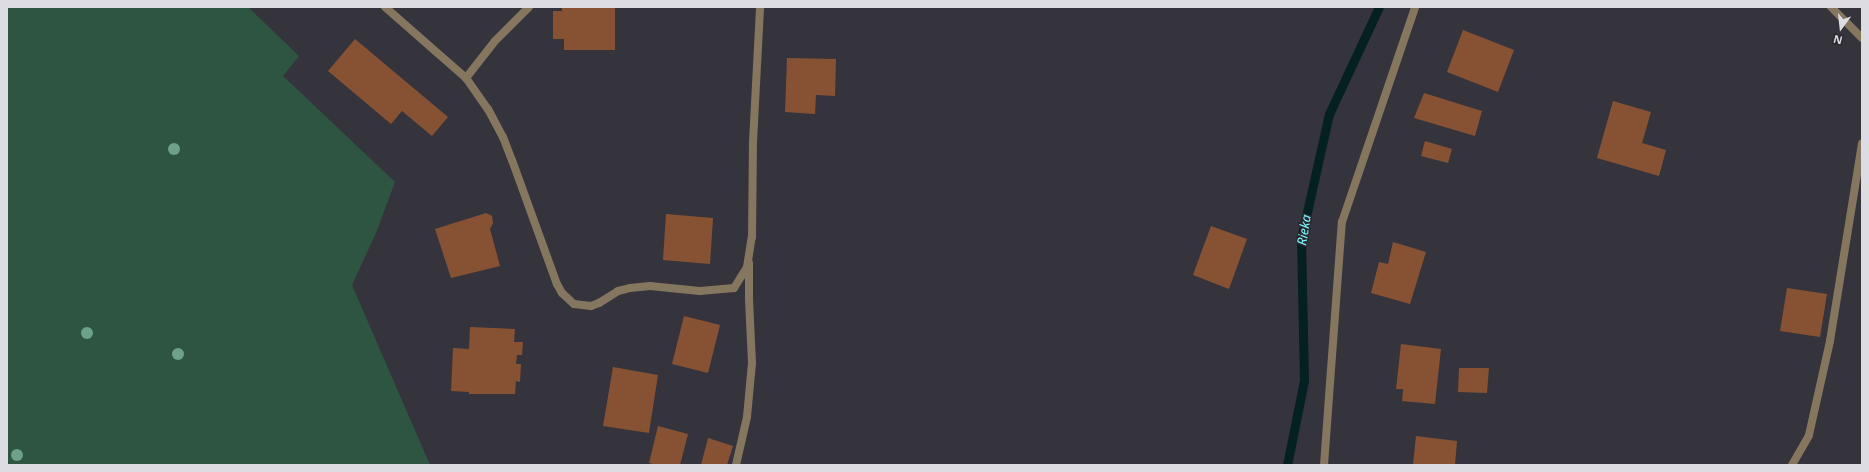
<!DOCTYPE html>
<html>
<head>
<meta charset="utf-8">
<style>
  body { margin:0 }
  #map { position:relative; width:1869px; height:472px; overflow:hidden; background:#35343c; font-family:"Noto Sans",sans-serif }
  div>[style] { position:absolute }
  .green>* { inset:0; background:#2e5541 }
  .stream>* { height:9px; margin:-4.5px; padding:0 4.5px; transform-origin:4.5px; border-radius:4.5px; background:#042021 }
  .building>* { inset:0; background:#875233 }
  .service>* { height:8px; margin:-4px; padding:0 4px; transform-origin:4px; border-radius:4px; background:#85765f }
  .minor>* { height:8px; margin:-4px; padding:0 4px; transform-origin:4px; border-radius:4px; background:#85765f }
  .trees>* { width:12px; height:12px; margin:-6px; border-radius:50%; background:#6da189 }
  span { translate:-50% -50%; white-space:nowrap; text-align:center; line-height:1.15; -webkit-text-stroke:3px #2b2a32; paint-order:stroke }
  .water-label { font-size:13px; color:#78f9fe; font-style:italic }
  .frame { position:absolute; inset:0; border:8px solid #dddce2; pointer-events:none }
  .north { position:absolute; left:1821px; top:8px; width:40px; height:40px; -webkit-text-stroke:3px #2b2a32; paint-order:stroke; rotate:195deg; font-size:11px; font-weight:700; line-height:16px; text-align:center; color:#dddce2 }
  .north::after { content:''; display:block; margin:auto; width:14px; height:18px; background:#dddce2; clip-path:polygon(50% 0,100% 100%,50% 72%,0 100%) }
</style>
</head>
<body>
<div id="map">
  <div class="green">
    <i style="clip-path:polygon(7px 7px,248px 7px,299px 56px,283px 76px,395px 182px,376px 233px,352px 285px,430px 465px,7px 465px)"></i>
  </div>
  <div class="stream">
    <i style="left:1287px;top:465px;width:86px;rotate:-78.6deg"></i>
    <i style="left:1304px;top:381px;width:142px;rotate:-91.2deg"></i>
    <i style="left:1301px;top:239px;width:128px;rotate:-77.4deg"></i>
    <i style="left:1329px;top:114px;width:118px;rotate:-65deg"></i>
  </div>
  <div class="building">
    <i style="clip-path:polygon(562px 7px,615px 7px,615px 50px,564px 50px,564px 39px,553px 39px,553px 11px,562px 11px)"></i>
    <i style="clip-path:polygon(1463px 30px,1514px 50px,1498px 92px,1447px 72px)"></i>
    <i style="clip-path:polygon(355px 39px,448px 117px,432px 136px,402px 111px,391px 124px,328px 71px)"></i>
    <i style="clip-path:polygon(787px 58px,836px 59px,835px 96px,816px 95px,815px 114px,785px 112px)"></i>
    <i style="clip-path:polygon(1424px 93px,1482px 111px,1475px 136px,1414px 118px)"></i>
    <i style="clip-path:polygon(1613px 101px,1651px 112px,1642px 143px,1666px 150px,1659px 176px,1597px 158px)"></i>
    <i style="clip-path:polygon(1425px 141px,1452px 149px,1448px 163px,1421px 156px)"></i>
    <i style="clip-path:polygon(486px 213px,492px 216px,493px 223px,490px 229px,500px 266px,451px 278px,435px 229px)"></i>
    <i style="clip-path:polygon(666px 214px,713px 218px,710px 264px,663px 260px)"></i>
    <i style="clip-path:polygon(1211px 226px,1247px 239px,1229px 289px,1193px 275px)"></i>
    <i style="clip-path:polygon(1393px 242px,1426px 252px,1410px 304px,1371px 293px,1379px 262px,1388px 264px)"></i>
    <i style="clip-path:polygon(1787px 288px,1827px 294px,1820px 337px,1780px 331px)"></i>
    <i style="clip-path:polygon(684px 316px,720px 325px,708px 373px,672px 364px)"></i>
    <i style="clip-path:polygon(470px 327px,515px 329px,514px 342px,523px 342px,522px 355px,517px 355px,516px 364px,521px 364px,520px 382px,516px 381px,515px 394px,469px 394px,469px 392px,451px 391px,453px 348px,469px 349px)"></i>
    <i style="clip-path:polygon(1401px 344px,1441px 349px,1435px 404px,1402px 401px,1403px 389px,1396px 389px)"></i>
    <i style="clip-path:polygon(613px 367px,658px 375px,649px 433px,603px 426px)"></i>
    <i style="clip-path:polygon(1459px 368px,1489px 368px,1487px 393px,1458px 392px)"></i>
    <i style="clip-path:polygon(658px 426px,688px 434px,680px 465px,657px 465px,649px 463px)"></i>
    <i style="clip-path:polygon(1416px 436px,1457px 441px,1455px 465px,1413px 465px)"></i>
    <i style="clip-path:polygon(708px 438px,733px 446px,727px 465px,701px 465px)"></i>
  </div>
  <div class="service">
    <i style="left:466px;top:78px;width:47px;rotate:-51.9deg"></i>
    <i style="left:495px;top:41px;width:48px;rotate:-45deg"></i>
  </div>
  <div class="minor">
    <i style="left:385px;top:7px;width:108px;rotate:41.2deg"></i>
    <i style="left:466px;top:78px;width:38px;rotate:55deg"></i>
    <i style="left:488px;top:109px;width:32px;rotate:62deg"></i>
    <i style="left:503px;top:137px;width:25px;rotate:69deg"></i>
    <i style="left:512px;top:160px;width:132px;rotate:70.1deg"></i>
    <i style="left:557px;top:284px;width:10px;rotate:61deg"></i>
    <i style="left:562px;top:293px;width:16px;rotate:43deg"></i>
    <i style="left:574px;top:304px;width:17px;rotate:7deg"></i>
    <i style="left:591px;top:306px;width:9px;rotate:-21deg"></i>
    <i style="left:599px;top:303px;width:22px;rotate:-32deg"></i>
    <i style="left:618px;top:291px;width:12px;rotate:-14deg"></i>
    <i style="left:630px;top:288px;width:20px;rotate:-6deg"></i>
    <i style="left:650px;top:286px;width:50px;rotate:5.7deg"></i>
    <i style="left:700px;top:291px;width:34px;rotate:-5deg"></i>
    <i style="left:734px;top:288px;width:25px;rotate:-58deg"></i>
    <i style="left:747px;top:267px;width:30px;rotate:-81deg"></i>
    <i style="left:752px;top:237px;width:95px;rotate:-89.4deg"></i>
    <i style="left:753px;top:142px;width:135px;rotate:-87deg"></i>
    <i style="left:1831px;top:7px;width:44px;rotate:45deg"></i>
    <i style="left:736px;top:465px;width:49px;rotate:-77.1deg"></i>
    <i style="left:747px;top:417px;width:54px;rotate:-84.7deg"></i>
    <i style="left:752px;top:363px;width:64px;rotate:-92.7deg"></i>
    <i style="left:749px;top:299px;width:36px;rotate:-90deg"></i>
    <i style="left:1324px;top:465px;width:244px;rotate:-85.8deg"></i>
    <i style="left:1342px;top:222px;width:227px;rotate:-71.2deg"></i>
    <i style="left:1792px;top:465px;width:34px;rotate:-60deg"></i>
    <i style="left:1809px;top:435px;width:96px;rotate:-77.4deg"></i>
    <i style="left:1830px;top:341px;width:200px;rotate:-80.8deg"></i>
  </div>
  <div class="trees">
    <i style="left:174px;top:149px"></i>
    <i style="left:87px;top:333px"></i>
    <i style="left:178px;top:354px"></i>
    <i style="left:17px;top:455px"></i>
  </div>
  <div class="water-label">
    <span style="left:1304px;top:230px;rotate:-81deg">Rieka</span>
  </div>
  <div class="frame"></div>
  <div class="north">N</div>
</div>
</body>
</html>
